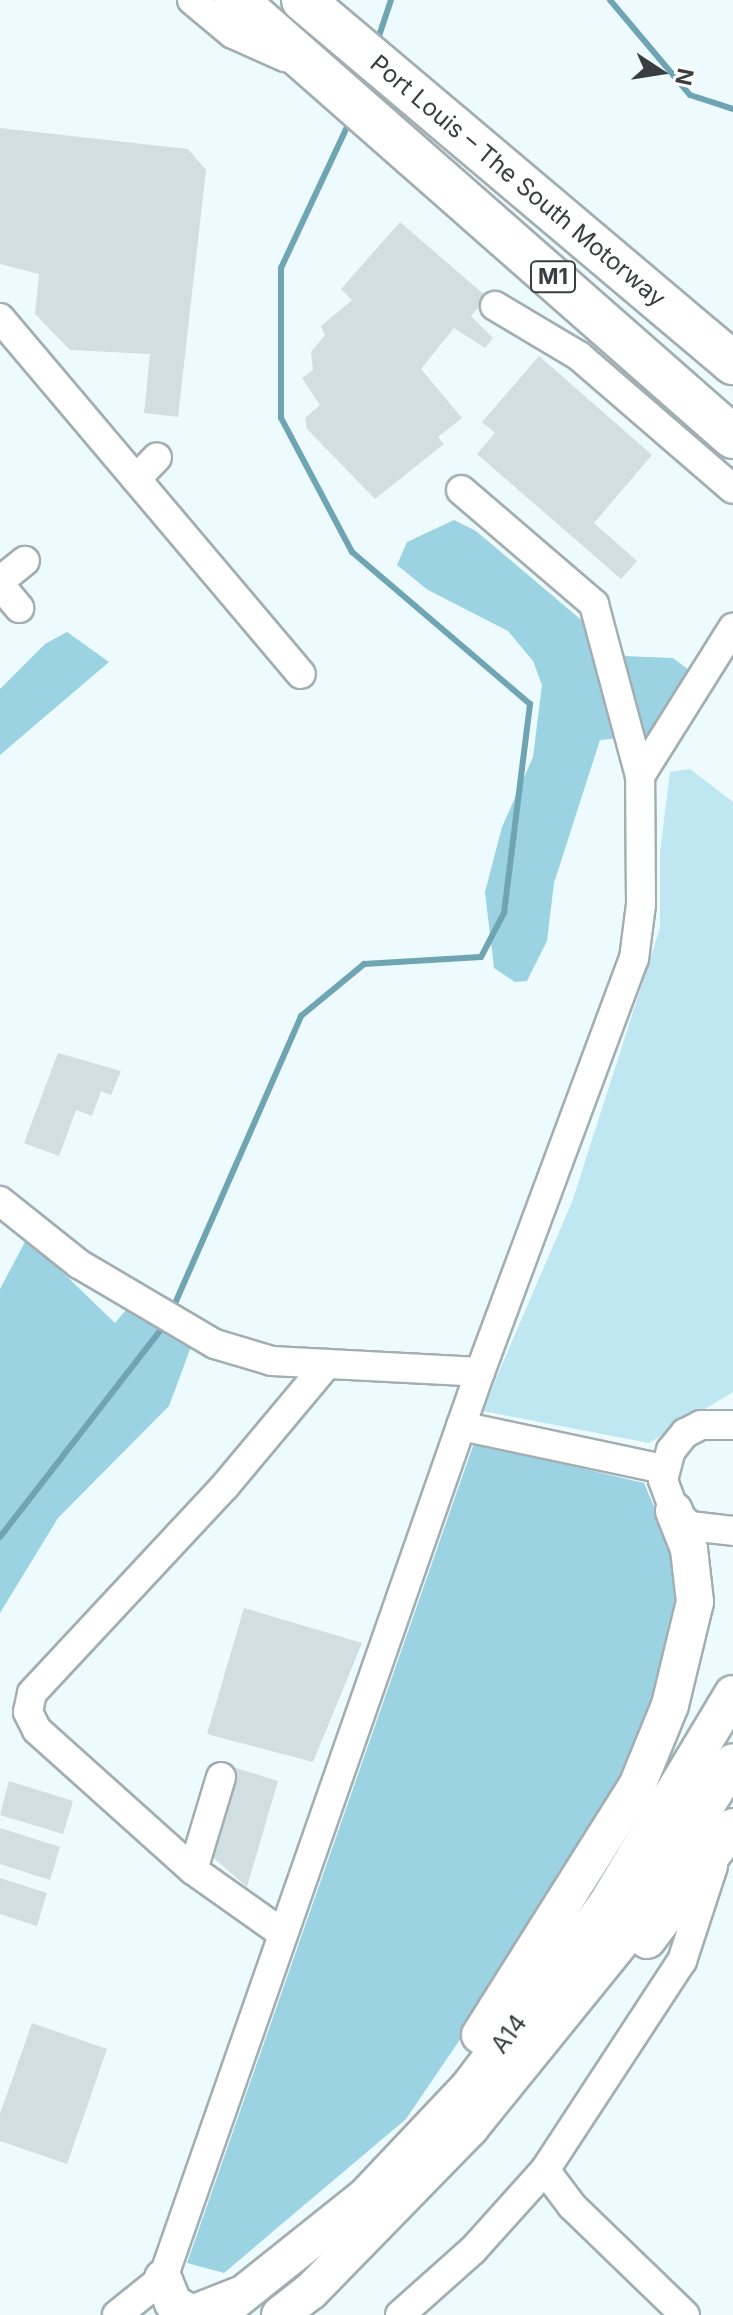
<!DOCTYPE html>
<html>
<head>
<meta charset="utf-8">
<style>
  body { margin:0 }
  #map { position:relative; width:733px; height:2315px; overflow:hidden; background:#edfbfe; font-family:Inter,sans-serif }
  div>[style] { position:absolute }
  .green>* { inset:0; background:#bfe7f1 }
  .forest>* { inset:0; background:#9cd3e2 }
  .stream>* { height:6px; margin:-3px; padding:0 3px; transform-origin:3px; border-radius:3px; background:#6fa5b3 }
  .building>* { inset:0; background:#d2dfe2 }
  .roads { filter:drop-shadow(2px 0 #a2aeb2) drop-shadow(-2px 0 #a2aeb2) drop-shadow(0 2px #a2aeb2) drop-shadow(0 -2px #a2aeb2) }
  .minor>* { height:28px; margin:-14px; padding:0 14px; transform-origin:14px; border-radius:14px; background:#fff }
  .major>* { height:36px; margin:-18px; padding:0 18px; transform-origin:18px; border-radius:18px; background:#fff }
  .highway>* { height:42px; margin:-21px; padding:0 21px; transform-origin:21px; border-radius:21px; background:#fff }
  span { translate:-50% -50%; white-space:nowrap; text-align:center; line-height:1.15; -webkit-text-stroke:6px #fff; paint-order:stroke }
  .shield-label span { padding:2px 6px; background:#fff; border:2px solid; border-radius:6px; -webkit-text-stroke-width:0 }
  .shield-label { font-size:22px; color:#393e40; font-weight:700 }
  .street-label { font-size:24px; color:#393e40 }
  .north { position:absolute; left:621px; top:32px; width:80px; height:80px; -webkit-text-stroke:6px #fff; paint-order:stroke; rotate:102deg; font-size:22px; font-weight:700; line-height:32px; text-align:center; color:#393e40 }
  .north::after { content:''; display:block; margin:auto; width:28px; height:36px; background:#393e40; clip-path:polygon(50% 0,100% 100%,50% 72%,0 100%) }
</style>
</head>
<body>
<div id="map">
  <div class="green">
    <i style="clip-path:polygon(690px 769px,733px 802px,733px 1392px,649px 1443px,482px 1411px,572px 1202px,660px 928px,660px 852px,670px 772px)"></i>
  </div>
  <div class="forest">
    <i style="clip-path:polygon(454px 520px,476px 531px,624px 656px,673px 658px,693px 673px,650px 735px,600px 740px,554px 883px,547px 941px,527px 981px,515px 982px,494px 968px,485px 892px,502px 827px,533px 757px,542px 685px,533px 661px,508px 631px,428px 590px,397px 565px,407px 542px)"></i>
    <i style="clip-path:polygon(67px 632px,109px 662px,0 755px,0 689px,45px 644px)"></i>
    <i style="clip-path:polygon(27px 1238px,115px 1323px,131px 1304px,195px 1336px,169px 1406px,58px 1518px,0 1613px,0 1289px)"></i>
    <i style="clip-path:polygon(474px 1443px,644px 1483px,672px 1549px,677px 1613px,658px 1680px,627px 1762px,493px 1991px,406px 2119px,224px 2273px,187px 2263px)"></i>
  </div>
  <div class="stream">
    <i style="left:610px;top:0;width:124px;rotate:49.9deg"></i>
    <i style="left:690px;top:95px;width:45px;rotate:18deg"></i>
    <i style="left:377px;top:42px;width:44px;rotate:-71.6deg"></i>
    <i style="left:173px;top:1308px;width:319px;rotate:-66.3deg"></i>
    <i style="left:301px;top:1016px;width:82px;rotate:-39.5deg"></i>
    <i style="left:364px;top:964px;width:117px;rotate:-3.4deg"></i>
    <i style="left:481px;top:957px;width:50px;rotate:-62.4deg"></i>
    <i style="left:504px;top:913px;width:211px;rotate:-82.9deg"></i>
    <i style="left:530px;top:704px;width:234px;rotate:-139.5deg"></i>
    <i style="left:352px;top:552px;width:152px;rotate:-117.9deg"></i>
    <i style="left:281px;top:418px;width:150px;rotate:-90deg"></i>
    <i style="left:281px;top:268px;width:162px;rotate:-64.9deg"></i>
    <i style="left:0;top:1537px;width:272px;rotate:-52.2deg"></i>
  </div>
  <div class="building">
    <i style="clip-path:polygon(0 128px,188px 149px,206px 170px,178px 417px,144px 413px,150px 354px,70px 350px,35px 314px,39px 274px,0 264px)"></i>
    <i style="clip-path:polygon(400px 222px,487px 297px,471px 316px,493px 338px,485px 348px,454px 328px,421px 369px,462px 418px,438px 437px,444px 444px,375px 499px,307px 429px,305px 418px,320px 405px,302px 378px,313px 370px,311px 352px,325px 335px,321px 326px,352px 300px,341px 289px)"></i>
    <i style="clip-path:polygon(539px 356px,652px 455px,594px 523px,637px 561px,621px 579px,477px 454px,495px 433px,482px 422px)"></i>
    <i style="clip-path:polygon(58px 1053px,121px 1071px,111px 1095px,101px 1091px,92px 1116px,76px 1110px,59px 1156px,24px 1143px)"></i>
    <i style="clip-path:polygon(244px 1608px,362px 1643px,313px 1762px,207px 1734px)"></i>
    <i style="clip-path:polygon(226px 1765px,278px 1781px,247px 1887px,202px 1848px)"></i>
    <i style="clip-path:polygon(9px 1781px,73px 1801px,63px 1834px,0 1815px)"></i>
    <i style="clip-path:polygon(0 1828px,60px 1847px,50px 1880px,0 1864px)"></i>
    <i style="clip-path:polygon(0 1878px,47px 1893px,37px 1926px,0 1914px)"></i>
    <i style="clip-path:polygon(32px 2023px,107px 2049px,67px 2164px,0 2141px,0 2114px)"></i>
  </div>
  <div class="roads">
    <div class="minor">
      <i style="left:192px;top:0;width:53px;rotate:39.7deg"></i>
      <i style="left:233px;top:34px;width:57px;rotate:23.9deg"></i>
      <i style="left:495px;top:306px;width:98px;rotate:30.8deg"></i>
      <i style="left:579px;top:356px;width:203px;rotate:40.8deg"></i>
      <i style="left:0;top:318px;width:466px;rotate:49.8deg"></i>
      <i style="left:136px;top:479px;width:30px;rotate:-46deg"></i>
      <i style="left:0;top:581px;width:32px;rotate:-39deg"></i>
      <i style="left:0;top:585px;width:30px;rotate:50deg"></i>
      <i style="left:640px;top:776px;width:175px;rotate:-57.9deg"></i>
      <i style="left:0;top:1201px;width:101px;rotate:38.6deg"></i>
      <i style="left:79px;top:1264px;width:158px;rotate:30.5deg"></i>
      <i style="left:215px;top:1344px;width:59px;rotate:16.6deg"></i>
      <i style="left:272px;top:1361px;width:208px;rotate:3deg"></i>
      <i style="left:733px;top:1425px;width:32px;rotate:180deg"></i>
      <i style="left:701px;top:1425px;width:18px;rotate:153deg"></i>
      <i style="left:685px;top:1433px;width:22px;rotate:129deg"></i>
      <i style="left:671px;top:1450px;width:31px;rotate:105deg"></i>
      <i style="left:663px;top:1480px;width:33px;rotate:70deg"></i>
      <i style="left:674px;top:1511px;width:22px;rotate:43deg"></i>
      <i style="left:690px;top:1526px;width:43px;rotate:6.6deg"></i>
      <i style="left:461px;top:1426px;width:208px;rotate:12deg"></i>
      <i style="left:193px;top:1870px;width:97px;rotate:-73.2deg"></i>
      <i style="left:282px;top:1933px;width:109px;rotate:-144.7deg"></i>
      <i style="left:193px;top:1870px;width:210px;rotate:-138.1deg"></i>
      <i style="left:37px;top:1730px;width:20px;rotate:-117deg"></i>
      <i style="left:28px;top:1712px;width:19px;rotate:-78deg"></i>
      <i style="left:32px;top:1693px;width:283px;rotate:-47deg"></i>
      <i style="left:225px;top:1486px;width:159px;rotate:-50.1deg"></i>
      <i style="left:545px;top:2170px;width:250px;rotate:-56.8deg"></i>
      <i style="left:682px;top:1961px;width:100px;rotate:-71.9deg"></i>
      <i style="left:117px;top:2315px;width:59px;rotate:-38.8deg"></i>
      <i style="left:163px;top:2278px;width:960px;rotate:-70.72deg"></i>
      <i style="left:480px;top:1372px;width:441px;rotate:-69.6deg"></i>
      <i style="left:634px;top:959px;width:55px;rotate:-82.7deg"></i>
      <i style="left:641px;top:904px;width:128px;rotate:-90.4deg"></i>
      <i style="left:640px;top:776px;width:178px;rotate:-105deg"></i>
      <i style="left:594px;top:604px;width:175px;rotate:-139.4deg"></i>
      <i style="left:400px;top:2315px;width:98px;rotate:-41.7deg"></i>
      <i style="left:473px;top:2250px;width:108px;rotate:-48deg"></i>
      <i style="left:545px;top:2170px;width:45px;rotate:53.1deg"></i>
      <i style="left:572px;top:2206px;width:157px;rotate:44deg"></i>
    </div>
    <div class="major">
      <i style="left:647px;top:1940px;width:142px;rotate:-52.7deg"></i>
      <i style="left:480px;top:2035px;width:294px;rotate:-57.8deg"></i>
      <i style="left:637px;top:1786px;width:87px;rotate:-67.8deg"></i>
      <i style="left:670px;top:1705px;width:106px;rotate:-76.4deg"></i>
      <i style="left:695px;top:1602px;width:53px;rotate:-96.5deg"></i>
      <i style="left:689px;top:1549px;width:41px;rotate:-111.5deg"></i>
      <i style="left:163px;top:2278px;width:27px;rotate:68deg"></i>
      <i style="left:173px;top:2303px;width:22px;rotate:30deg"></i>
      <i style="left:192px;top:2314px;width:49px;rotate:-21.4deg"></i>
      <i style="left:217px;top:2315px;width:189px;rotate:-38.6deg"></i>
      <i style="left:365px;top:2197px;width:151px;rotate:-46.6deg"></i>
      <i style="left:469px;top:2087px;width:228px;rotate:-53deg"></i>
      <i style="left:606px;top:1905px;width:246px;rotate:-59deg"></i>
      <i style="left:280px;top:2315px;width:39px;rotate:-38deg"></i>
      <i style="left:311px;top:2291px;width:228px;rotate:-45.7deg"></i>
      <i style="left:470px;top:2128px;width:243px;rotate:-51deg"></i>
      <i style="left:623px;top:1939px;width:208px;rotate:-58.1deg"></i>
    </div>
    <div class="highway">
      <i style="left:236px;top:0;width:662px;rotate:41.32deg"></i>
      <i style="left:303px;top:0;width:563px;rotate:40.17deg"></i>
    </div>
  </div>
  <div class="shield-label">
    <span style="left:553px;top:277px">M1</span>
  </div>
  <div class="street-label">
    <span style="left:518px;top:181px;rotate:40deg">Port Louis – The South Motorway</span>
    <span style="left:509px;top:2034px;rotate:-53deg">A14</span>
  </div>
  <div class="north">N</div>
</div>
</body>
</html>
